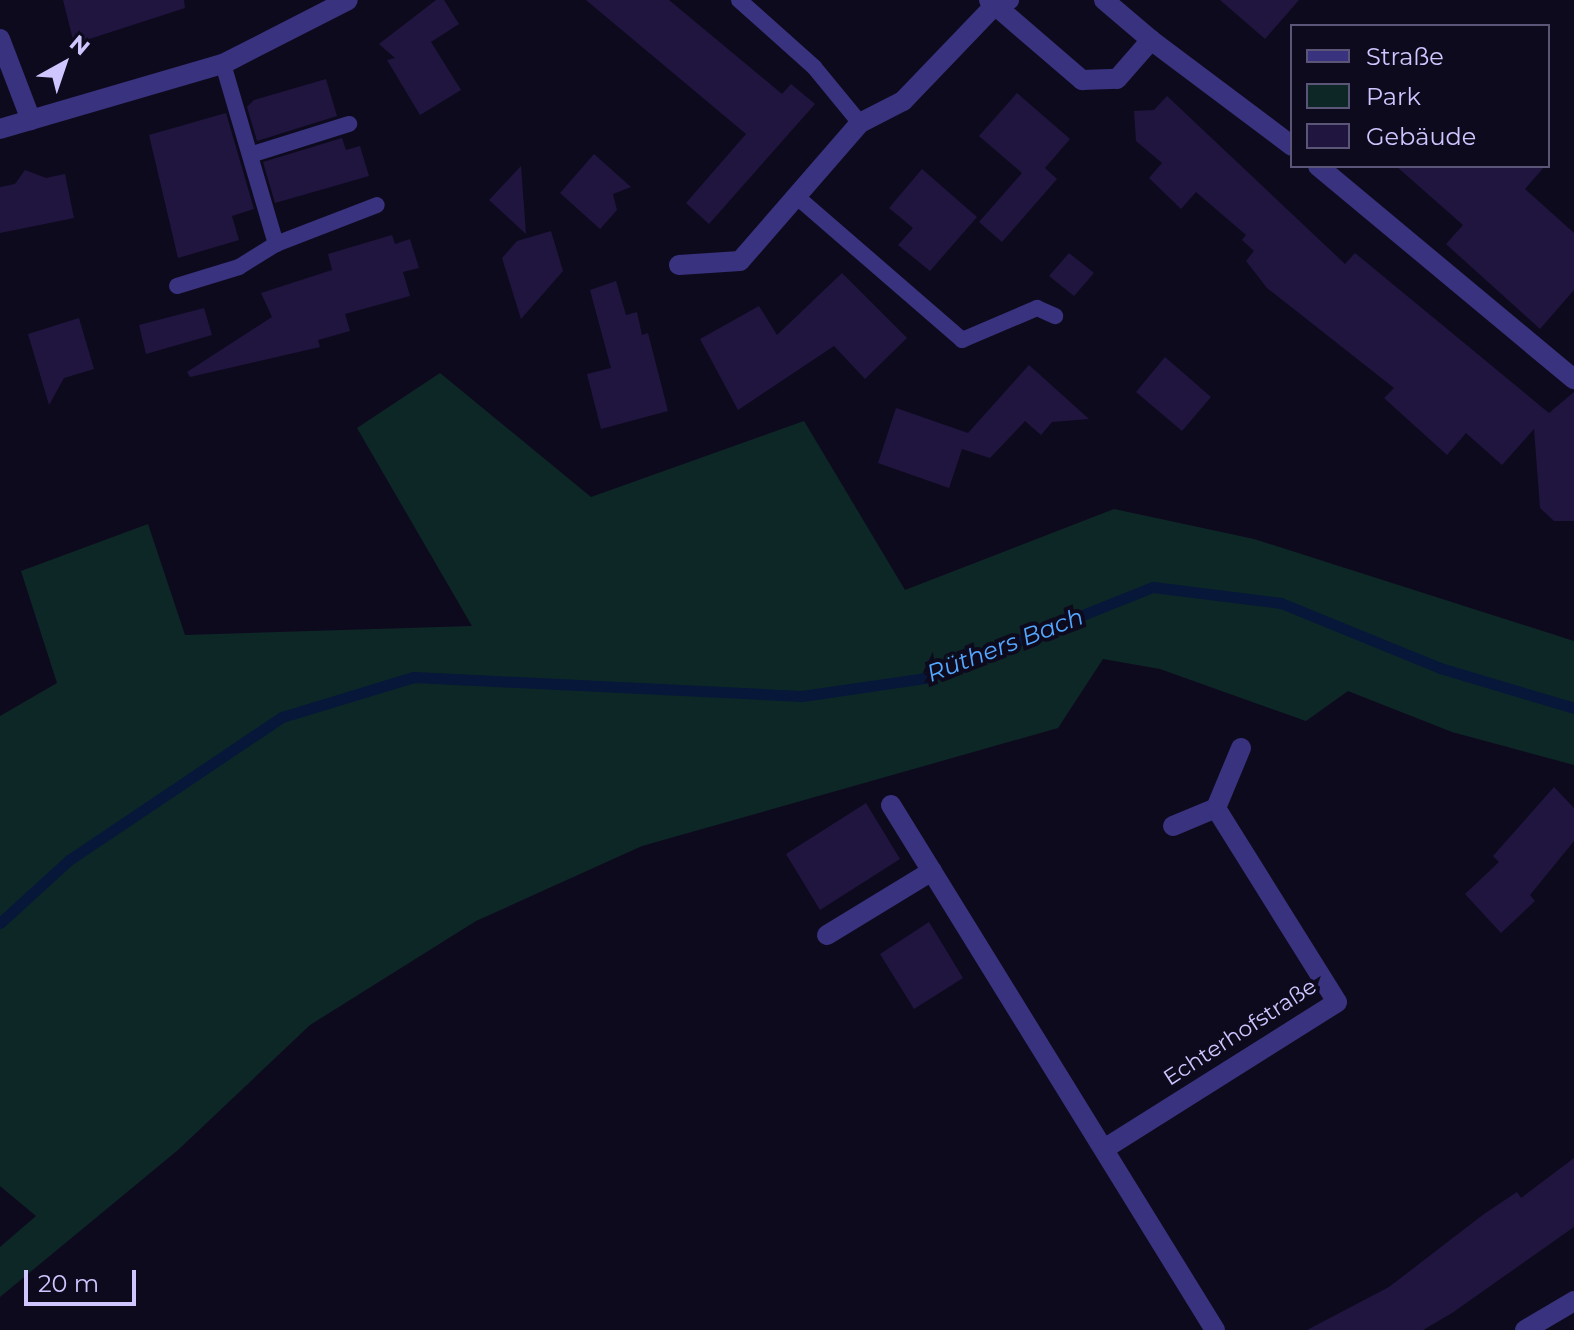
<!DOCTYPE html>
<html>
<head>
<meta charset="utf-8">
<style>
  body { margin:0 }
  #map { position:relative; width:1574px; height:1330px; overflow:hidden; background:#0e0a1d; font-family:Montserrat,sans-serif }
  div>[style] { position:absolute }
  .green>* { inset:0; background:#0d2727 }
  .stream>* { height:11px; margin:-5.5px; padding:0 5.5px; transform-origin:5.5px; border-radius:5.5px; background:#06173a }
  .building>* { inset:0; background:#20153f }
  .lane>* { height:16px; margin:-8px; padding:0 8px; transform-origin:8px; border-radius:8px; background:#39327f }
  .street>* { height:20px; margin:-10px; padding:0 10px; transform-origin:10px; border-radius:10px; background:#39327f }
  span { translate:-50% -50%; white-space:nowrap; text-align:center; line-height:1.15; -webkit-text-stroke:8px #0e0a1d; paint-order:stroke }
  .street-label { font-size:22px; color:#cfc6ff }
  .water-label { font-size:24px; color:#54a8ff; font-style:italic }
  .legend { position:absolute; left:1290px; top:24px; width:260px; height:144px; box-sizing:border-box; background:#0e0a1d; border:2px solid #5b5577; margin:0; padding:10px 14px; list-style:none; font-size:24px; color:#cfc6ff }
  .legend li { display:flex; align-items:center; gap:16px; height:40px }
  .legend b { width:40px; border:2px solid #5b5577 }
  .north { position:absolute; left:24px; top:24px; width:80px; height:80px; -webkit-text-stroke:6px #0e0a1d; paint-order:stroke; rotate:40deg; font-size:22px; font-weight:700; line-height:32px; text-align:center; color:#cfc6ff }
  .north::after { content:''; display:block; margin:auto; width:28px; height:36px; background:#cfc6ff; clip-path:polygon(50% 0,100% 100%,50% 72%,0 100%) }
  .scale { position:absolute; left:24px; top:1270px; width:112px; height:36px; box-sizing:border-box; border:4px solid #cfc6ff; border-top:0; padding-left:10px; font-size:24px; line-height:28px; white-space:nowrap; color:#cfc6ff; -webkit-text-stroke:6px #0e0a1d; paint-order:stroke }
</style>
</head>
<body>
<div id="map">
  <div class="green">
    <i style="clip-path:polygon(440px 373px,591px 497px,804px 421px,905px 590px,1114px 509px,1254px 539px,1574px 641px,1574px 765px,1452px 732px,1348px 691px,1306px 721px,1160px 669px,1103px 659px,1058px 728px,642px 846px,476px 921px,310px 1025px,178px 1150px,0 1297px,0 1247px,36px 1216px,0 1186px,0 716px,57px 683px,21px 571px,148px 524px,185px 635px,472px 626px,357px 428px)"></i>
  </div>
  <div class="stream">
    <i style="left:0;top:923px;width:93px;rotate:-42.4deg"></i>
    <i style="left:69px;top:860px;width:257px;rotate:-33.9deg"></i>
    <i style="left:282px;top:717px;width:138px;rotate:-16.9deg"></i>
    <i style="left:414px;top:677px;width:388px;rotate:2.8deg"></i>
    <i style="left:802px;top:696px;width:124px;rotate:-8.3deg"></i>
    <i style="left:925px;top:678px;width:245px;rotate:-21.8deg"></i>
    <i style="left:1153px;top:587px;width:129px;rotate:7.1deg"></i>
    <i style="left:1281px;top:603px;width:172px;rotate:22.2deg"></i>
    <i style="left:1440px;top:668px;width:140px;rotate:16.6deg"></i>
  </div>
  <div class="building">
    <i style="clip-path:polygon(63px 0,184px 0,185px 8px,74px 44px)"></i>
    <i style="clip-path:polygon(436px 0,444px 0,459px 24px,431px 42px,461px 90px,420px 115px,387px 60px,395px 58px,379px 44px)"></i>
    <i style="clip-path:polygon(586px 0,669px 0,782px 94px,791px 84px,815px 104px,709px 224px,686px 203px,746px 134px)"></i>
    <i style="clip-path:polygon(1220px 0,1299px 0,1265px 39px)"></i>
    <i style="clip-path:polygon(326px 79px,337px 116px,257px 141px,247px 107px,254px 100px)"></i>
    <i style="clip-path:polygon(1017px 93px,1070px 139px,1045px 168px,1057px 179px,1002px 242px,979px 222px,1022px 173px,979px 136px)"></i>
    <i style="clip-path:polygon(1167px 96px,1345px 264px,1355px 253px,1549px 413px,1574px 392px,1574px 521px,1554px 521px,1540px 508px,1534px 429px,1502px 465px,1466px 433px,1447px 455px,1384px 398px,1394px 388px,1267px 288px,1246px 261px,1254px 251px,1242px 240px,1246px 235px,1196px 192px,1181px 209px,1149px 178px,1162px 163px,1136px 141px,1134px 111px,1154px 110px)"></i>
    <i style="clip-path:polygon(226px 113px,254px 209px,232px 216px,239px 240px,178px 258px,149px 135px)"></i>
    <i style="clip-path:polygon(342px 138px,346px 150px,360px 146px,369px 176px,275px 203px,263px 162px)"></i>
    <i style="clip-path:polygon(594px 154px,631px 187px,613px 194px,617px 210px,600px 229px,560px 193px)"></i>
    <i style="clip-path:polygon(521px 166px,526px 234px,489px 200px)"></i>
    <i style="clip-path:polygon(1396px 166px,1545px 166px,1525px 189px,1574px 233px,1574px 290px,1540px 329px,1446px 244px,1463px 225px)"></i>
    <i style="clip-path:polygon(922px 169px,977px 217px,930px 271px,898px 245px,913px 228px,889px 208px)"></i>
    <i style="clip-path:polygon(25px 170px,46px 178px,65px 174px,74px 218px,0 233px,0 187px,15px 184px)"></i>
    <i style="clip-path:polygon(551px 231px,563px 271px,521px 319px,502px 258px,517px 241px)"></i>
    <i style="clip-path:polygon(392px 235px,395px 244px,410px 239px,419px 268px,403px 272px,410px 296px,345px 314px,350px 331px,318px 340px,320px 347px,190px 377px,187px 372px,272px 317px,261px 293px,332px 270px,328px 254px)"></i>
    <i style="clip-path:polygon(1069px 253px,1094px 273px,1074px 296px,1049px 276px)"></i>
    <i style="clip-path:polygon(842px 273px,907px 338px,865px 379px,834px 346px,738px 410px,700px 339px,759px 306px,777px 335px)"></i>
    <i style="clip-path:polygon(616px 281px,626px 315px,637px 312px,642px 335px,648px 333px,668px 411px,601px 429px,587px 374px,611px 368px,590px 290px)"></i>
    <i style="clip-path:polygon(204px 308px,212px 335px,146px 354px,139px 325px)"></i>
    <i style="clip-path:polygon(79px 318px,94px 369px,64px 378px,49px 405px,28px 334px)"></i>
    <i style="clip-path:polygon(1165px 357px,1211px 397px,1182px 431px,1136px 392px)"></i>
    <i style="clip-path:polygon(1029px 365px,1089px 419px,1052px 422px,1041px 435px,1025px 421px,990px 458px,962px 449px,949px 488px,878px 463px,896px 408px,968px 433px)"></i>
    <i style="clip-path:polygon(1554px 787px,1574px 808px,1574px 841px,1530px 895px,1535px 901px,1501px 933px,1465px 894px,1499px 862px,1493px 856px)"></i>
    <i style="clip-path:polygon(866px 803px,900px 859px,820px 910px,786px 854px)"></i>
    <i style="clip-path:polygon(929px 922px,963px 978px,914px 1009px,880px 954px)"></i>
    <i style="clip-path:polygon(1574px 1158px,1574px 1227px,1452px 1313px,1423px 1330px,1307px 1330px,1389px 1287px,1484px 1214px,1517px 1192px,1521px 1198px)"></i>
  </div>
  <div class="lane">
    <i style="left:739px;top:0;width:101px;rotate:41.8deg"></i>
    <i style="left:814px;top:67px;width:72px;rotate:50.6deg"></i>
    <i style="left:223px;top:64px;width:188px;rotate:73.6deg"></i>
    <i style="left:250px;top:155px;width:104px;rotate:-17.4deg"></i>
    <i style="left:796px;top:196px;width:220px;rotate:40.9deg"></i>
    <i style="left:962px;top:340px;width:82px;rotate:-23.1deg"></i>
    <i style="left:1037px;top:308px;width:20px;rotate:24deg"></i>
    <i style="left:177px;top:286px;width:65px;rotate:-17deg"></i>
    <i style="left:239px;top:267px;width:44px;rotate:-31.9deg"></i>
    <i style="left:276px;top:244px;width:108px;rotate:-21.1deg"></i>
  </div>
  <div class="street">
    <i style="left:989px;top:0;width:123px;rotate:40.7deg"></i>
    <i style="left:1082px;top:80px;width:35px;rotate:-2deg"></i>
    <i style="left:1117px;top:79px;width:52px;rotate:-48.9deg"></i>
    <i style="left:1151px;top:40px;width:176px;rotate:36.9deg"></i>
    <i style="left:1104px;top:0;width:62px;rotate:40.4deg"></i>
    <i style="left:0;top:39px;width:87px;rotate:69.1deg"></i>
    <i style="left:0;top:129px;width:232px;rotate:-16.3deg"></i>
    <i style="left:223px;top:64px;width:140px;rotate:-27.1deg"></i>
    <i style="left:1318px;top:166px;width:333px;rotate:39.8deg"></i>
    <i style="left:679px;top:265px;width:61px;rotate:-3.8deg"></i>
    <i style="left:740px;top:261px;width:183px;rotate:-49deg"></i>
    <i style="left:860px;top:123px;width:48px;rotate:-27.1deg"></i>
    <i style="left:903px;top:101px;width:133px;rotate:-46.2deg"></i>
    <i style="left:995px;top:5px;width:15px;rotate:-20deg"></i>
    <i style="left:891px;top:805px;width:617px;rotate:58.32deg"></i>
    <i style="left:1173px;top:826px;width:47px;rotate:-22.7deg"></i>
    <i style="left:827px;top:935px;width:123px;rotate:-31.4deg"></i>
    <i style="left:1104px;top:1149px;width:275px;rotate:-32.2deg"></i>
    <i style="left:1337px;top:1002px;width:229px;rotate:-122deg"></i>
    <i style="left:1216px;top:808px;width:65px;rotate:-67.4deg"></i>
    <i style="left:1525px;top:1330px;width:57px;rotate:-30.6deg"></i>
  </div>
  <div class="street-label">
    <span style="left:1240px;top:1032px;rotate:-33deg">Echterhofstraße</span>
  </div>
  <div class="water-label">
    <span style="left:1005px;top:645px;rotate:-21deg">Rüthers Bach</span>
  </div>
  <ul class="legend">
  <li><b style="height:10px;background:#39327f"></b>Straße</li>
  <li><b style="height:22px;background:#0d2727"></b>Park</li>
  <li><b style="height:22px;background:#20153f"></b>Gebäude</li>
  </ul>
  <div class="north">N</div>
  <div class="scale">20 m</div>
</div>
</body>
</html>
